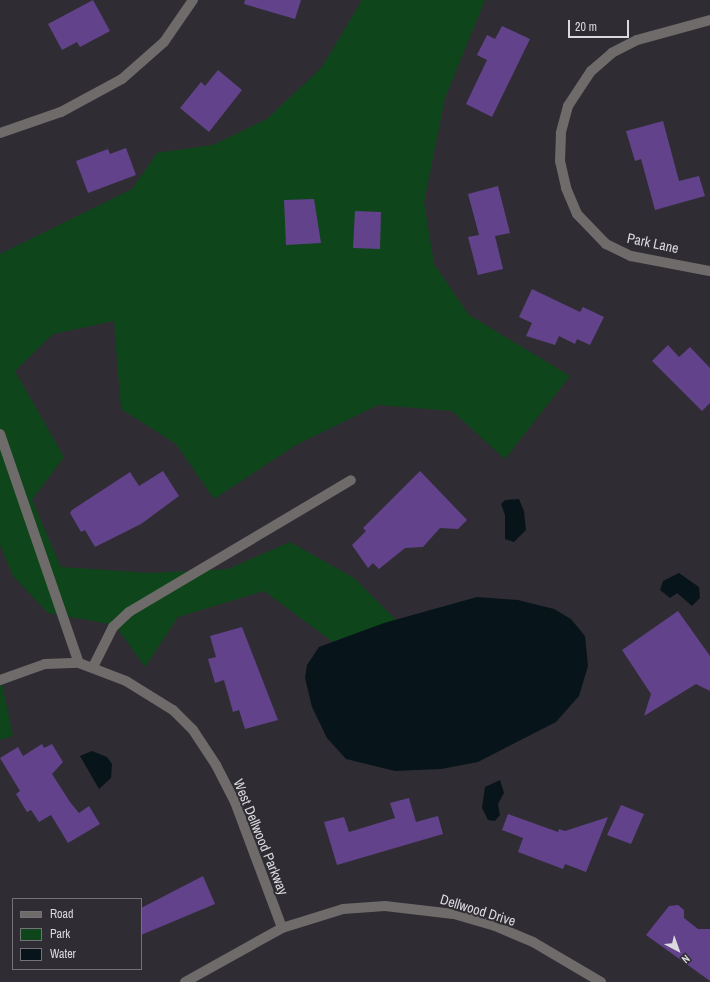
<!DOCTYPE html>
<html>
<head>
<meta charset="utf-8">
<style>
  body { margin:0 }
  #map { position:relative; width:710px; height:982px; overflow:hidden; background:#2f2d33; font-family:"Archivo Narrow",sans-serif }
  div>[style] { position:absolute }
  .green>* { inset:0; background:#0f451b }
  .water>* { inset:0; background:#07151b }
  .building>* { inset:0; background:#62428b }
  .minor>* { height:10px; margin:-5px; padding:0 5px; transform-origin:5px; border-radius:5px; background:#6e6b6a }
  span { translate:-50% -50%; white-space:nowrap; text-align:center; line-height:1.15; -webkit-text-stroke:4px #2f2d33; paint-order:stroke }
  .street-label { font-size:14px; color:#dad9dd }
  .legend { position:absolute; left:12px; top:898px; width:130px; height:72px; box-sizing:border-box; background:#2f2d33; border:1px solid #737277; margin:0; padding:5px 7px; list-style:none; font-size:12px; color:#dad9dd }
  .legend li { display:flex; align-items:center; gap:8px; height:20px }
  .legend b { width:20px; border:1px solid #737277 }
  .north { position:absolute; left:658px; top:930px; width:40px; height:40px; -webkit-text-stroke:3px #2f2d33; paint-order:stroke; rotate:139deg; font-size:11px; font-weight:700; line-height:16px; text-align:center; color:#dad9dd }
  .north::after { content:''; display:block; margin:auto; width:14px; height:18px; background:#dad9dd; clip-path:polygon(50% 0,100% 100%,50% 72%,0 100%) }
  .scale { position:absolute; left:568px; top:20px; width:61px; height:18px; box-sizing:border-box; border:2px solid #dad9dd; border-top:0; padding-left:5px; font-size:12px; line-height:14px; white-space:nowrap; color:#dad9dd; -webkit-text-stroke:3px #2f2d33; paint-order:stroke }
</style>
</head>
<body>
<div id="map">
  <div class="green">
    <i style="clip-path:polygon(362px 0,485px 0,445px 98px,424px 202px,434px 264px,469px 315px,570px 376px,505px 459px,452px 411px,378px 405px,296px 445px,214px 499px,176px 444px,121px 409px,114px 321px,53px 334px,15px 371px,64px 457px,32px 500px,61px 567px,150px 573px,228px 569px,290px 542px,354px 578px,396px 620px,333px 642px,264px 591px,178px 617px,145px 667px,115px 625px,48px 613px,13px 576px,0 545px,0 254px,132px 189px,157px 153px,213px 145px,267px 119px,322px 67px)"></i>
    <i style="clip-path:polygon(0 674px,13px 736px,0 740px)"></i>
  </div>
  <div class="water">
    <i style="clip-path:polygon(505px 500px,519px 499px,524px 511px,526px 530px,514px 542px,505px 539px,505px 515px,501px 504px)"></i>
    <i style="clip-path:polygon(679px 573px,699px 587px,700px 598px,692px 606px,677px 593px,670px 598px,660px 590px,663px 581px)"></i>
    <i style="clip-path:polygon(477px 597px,518px 600px,554px 609px,571px 619px,585px 636px,588px 666px,579px 696px,556px 722px,478px 762px,441px 769px,395px 771px,346px 759px,327px 738px,312px 707px,305px 678px,307px 665px,319px 647px,384px 623px)"></i>
    <i style="clip-path:polygon(92px 751px,107px 757px,112px 764px,111px 778px,99px 789px,80px 756px)"></i>
    <i style="clip-path:polygon(500px 780px,504px 793px,498px 804px,500px 815px,495px 821px,488px 820px,482px 808px,485px 787px)"></i>
  </div>
  <div class="building">
    <i style="clip-path:polygon(93px 0,110px 31px,80px 47px,77px 42px,62px 50px,48px 24px)"></i>
    <i style="clip-path:polygon(245px 0,301px 0,295px 19px,244px 4px)"></i>
    <i style="clip-path:polygon(502px 26px,530px 39px,492px 117px,466px 104px,487px 60px,477px 55px,487px 35px,495px 39px)"></i>
    <i style="clip-path:polygon(218px 70px,242px 90px,209px 132px,180px 108px,201px 82px,205px 86px)"></i>
    <i style="clip-path:polygon(663px 121px,679px 181px,699px 176px,705px 196px,655px 210px,641px 159px,635px 161px,626px 131px)"></i>
    <i style="clip-path:polygon(126px 148px,136px 175px,88px 193px,76px 161px,108px 149px,110px 154px)"></i>
    <i style="clip-path:polygon(498px 186px,510px 233px,495px 236px,503px 269px,478px 275px,468px 237px,479px 235px,468px 194px)"></i>
    <i style="clip-path:polygon(314px 199px,321px 243px,286px 245px,284px 200px)"></i>
    <i style="clip-path:polygon(355px 211px,381px 212px,380px 249px,353px 248px)"></i>
    <i style="clip-path:polygon(532px 289px,580px 312px,583px 307px,604px 317px,590px 345px,577px 339px,575px 344px,559px 336px,555px 345px,526px 336px,532px 323px,519px 317px)"></i>
    <i style="clip-path:polygon(668px 345px,679px 357px,690px 347px,710px 368px,710px 403px,702px 411px,652px 361px)"></i>
    <i style="clip-path:polygon(163px 471px,179px 496px,141px 524px,95px 547px,85px 530px,81px 532px,70px 513px,72px 510px,130px 472px,139px 486px)"></i>
    <i style="clip-path:polygon(420px 471px,467px 520px,458px 529px,440px 528px,423px 547px,405px 548px,379px 569px,373px 563px,368px 568px,352px 545px,366px 531px,363px 528px)"></i>
    <i style="clip-path:polygon(678px 611px,710px 656px,710px 691px,696px 684px,644px 716px,651px 694px,622px 650px)"></i>
    <i style="clip-path:polygon(242px 627px,278px 720px,245px 729px,239px 710px,233px 712px,224px 680px,215px 683px,208px 659px,216px 657px,210px 636px)"></i>
    <i style="clip-path:polygon(42px 744px,44px 748px,52px 744px,63px 762px,52px 774px,70px 802px,79px 813px,89px 806px,100px 824px,68px 843px,51px 815px,39px 822px,31px 810px,27px 812px,16px 794px,20px 791px,0 758px,18px 747px,23px 756px)"></i>
    <i style="clip-path:polygon(409px 798px,416px 822px,438px 816px,443px 834px,337px 865px,324px 822px,344px 817px,349px 832px,395px 818px,390px 803px)"></i>
    <i style="clip-path:polygon(621px 805px,644px 814px,631px 844px,607px 835px)"></i>
    <i style="clip-path:polygon(508px 814px,558px 832px,559px 829px,565px 831px,608px 817px,586px 872px,565px 864px,563px 869px,518px 852px,523px 838px,502px 830px)"></i>
    <i style="clip-path:polygon(203px 876px,215px 904px,141px 935px,141px 908px)"></i>
    <i style="clip-path:polygon(678px 905px,684px 910px,684px 918px,698px 929px,710px 929px,710px 981px,646px 935px,669px 906px)"></i>
  </div>
  <div class="minor">
    <i style="left:710px;top:20px;width:76px;rotate:164.7deg"></i>
    <i style="left:637px;top:40px;width:28px;rotate:153deg"></i>
    <i style="left:612px;top:53px;width:28px;rotate:139deg"></i>
    <i style="left:591px;top:71px;width:42px;rotate:123.3deg"></i>
    <i style="left:568px;top:106px;width:28px;rotate:105deg"></i>
    <i style="left:561px;top:133px;width:28px;rotate:92deg"></i>
    <i style="left:560px;top:161px;width:28px;rotate:77deg"></i>
    <i style="left:566px;top:188px;width:28px;rotate:67deg"></i>
    <i style="left:577px;top:214px;width:42px;rotate:46deg"></i>
    <i style="left:606px;top:244px;width:28px;rotate:26deg"></i>
    <i style="left:631px;top:256px;width:80px;rotate:10.8deg"></i>
    <i style="left:0;top:133px;width:65px;rotate:-19deg"></i>
    <i style="left:61px;top:112px;width:69px;rotate:-28.4deg"></i>
    <i style="left:122px;top:79px;width:56px;rotate:-41.4deg"></i>
    <i style="left:164px;top:42px;width:51px;rotate:-55.4deg"></i>
    <i style="left:0;top:434px;width:242px;rotate:71deg"></i>
    <i style="left:93px;top:667px;width:45px;rotate:-63.4deg"></i>
    <i style="left:113px;top:627px;width:22px;rotate:-43deg"></i>
    <i style="left:129px;top:612px;width:258px;rotate:-30.7deg"></i>
    <i style="left:0;top:680px;width:48px;rotate:-19.6deg"></i>
    <i style="left:45px;top:664px;width:34px;rotate:-2deg"></i>
    <i style="left:79px;top:663px;width:50px;rotate:21deg"></i>
    <i style="left:126px;top:681px;width:55px;rotate:31.7deg"></i>
    <i style="left:173px;top:710px;width:28px;rotate:45deg"></i>
    <i style="left:193px;top:730px;width:42px;rotate:56.7deg"></i>
    <i style="left:216px;top:765px;width:42px;rotate:62.8deg"></i>
    <i style="left:235px;top:802px;width:134px;rotate:69.5deg"></i>
    <i style="left:185px;top:982px;width:111px;rotate:-29.1deg"></i>
    <i style="left:282px;top:928px;width:64px;rotate:-17.3deg"></i>
    <i style="left:343px;top:909px;width:42px;rotate:-4.1deg"></i>
    <i style="left:385px;top:906px;width:69px;rotate:6.6deg"></i>
    <i style="left:454px;top:914px;width:43px;rotate:16.3deg"></i>
    <i style="left:495px;top:926px;width:41px;rotate:22.8deg"></i>
    <i style="left:533px;top:942px;width:79px;rotate:30.5deg"></i>
  </div>
  <div class="street-label">
    <span style="left:653px;top:243px;rotate:12deg">Park Lane</span>
    <span style="left:261px;top:837px;rotate:68deg">West Dellwood Parkway</span>
    <span style="left:478px;top:910px;rotate:17deg">Dellwood Drive</span>
  </div>
  <ul class="legend">
  <li><b style="height:5px;background:#6e6b6a"></b>Road</li>
  <li><b style="height:11px;background:#0f451b"></b>Park</li>
  <li><b style="height:11px;background:#07151b"></b>Water</li>
  </ul>
  <div class="north">N</div>
  <div class="scale">20 m</div>
</div>
</body>
</html>
